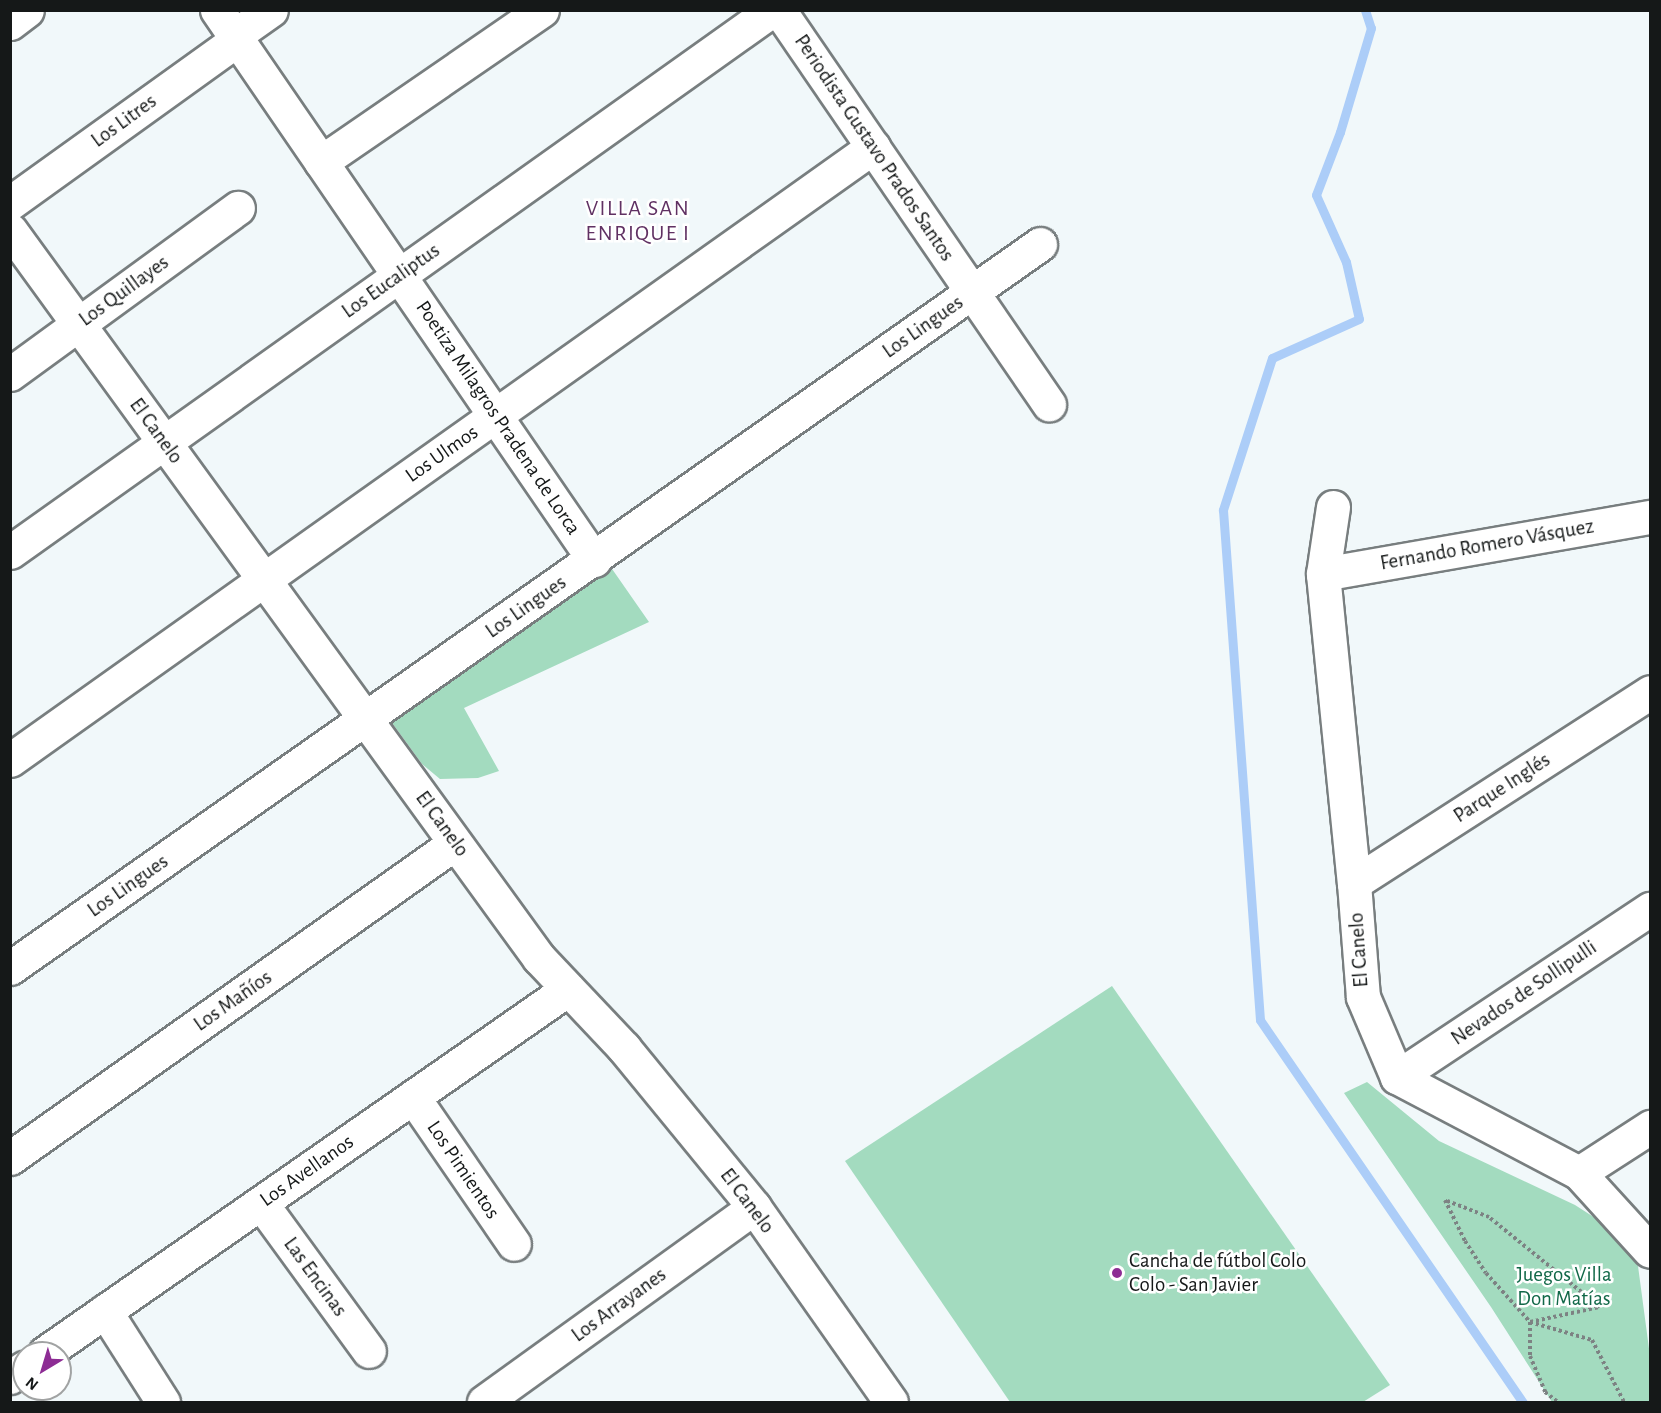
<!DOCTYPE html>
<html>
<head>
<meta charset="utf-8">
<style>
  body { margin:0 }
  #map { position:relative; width:1661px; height:1413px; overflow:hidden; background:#f1f8fa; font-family:"Alegreya Sans",sans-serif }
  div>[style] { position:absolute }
  .green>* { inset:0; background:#a3dbbf }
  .stream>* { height:9px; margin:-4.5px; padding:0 4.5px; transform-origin:4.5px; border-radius:4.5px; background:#accdf8 }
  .path>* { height:4px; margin-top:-2px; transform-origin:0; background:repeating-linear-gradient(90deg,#7d8283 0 3px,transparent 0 6px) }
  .roads { filter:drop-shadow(2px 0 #787e7f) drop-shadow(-2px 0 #787e7f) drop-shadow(0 2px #787e7f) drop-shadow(0 -2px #787e7f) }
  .minor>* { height:33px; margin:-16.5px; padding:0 16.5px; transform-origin:16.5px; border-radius:16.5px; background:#fff }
  .dots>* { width:16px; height:16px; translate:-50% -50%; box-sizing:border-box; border:3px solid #fff; border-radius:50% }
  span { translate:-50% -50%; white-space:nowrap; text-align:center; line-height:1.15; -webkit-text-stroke:5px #fff; paint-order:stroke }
  .street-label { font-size:21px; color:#151818 }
  .poi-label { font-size:21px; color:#151818 }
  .left { translate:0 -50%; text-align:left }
  .park-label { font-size:21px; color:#116848 }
  .neighbourhood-label { font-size:22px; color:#603163; letter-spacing:1.5px }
  .frame { position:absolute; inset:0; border:12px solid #151818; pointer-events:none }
  .north { position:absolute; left:12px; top:1341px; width:60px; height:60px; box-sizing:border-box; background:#fff; border:2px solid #a1a3a3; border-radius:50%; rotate:218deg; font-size:16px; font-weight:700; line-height:24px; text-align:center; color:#151818 }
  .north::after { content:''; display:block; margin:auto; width:21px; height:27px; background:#8d2c94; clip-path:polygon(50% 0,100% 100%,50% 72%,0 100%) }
</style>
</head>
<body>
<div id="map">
  <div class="green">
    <i style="clip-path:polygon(610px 566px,649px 622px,464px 708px,499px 771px,478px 778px,440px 779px,422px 764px,390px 720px)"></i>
    <i style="clip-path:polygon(1112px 986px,1390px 1385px,1363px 1402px,1010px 1402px,845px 1161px)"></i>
    <i style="clip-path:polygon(1367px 1082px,1439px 1141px,1575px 1205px,1617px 1232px,1638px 1266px,1650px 1356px,1650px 1402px,1552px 1402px,1491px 1307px,1344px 1093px)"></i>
  </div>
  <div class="stream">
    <i style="left:1365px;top:10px;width:19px;rotate:72deg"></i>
    <i style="left:1371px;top:28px;width:109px;rotate:106.6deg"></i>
    <i style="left:1340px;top:132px;width:67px;rotate:110.9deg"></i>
    <i style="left:1316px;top:195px;width:73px;rotate:65.9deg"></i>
    <i style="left:1346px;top:262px;width:58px;rotate:77.2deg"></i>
    <i style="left:1359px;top:319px;width:95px;rotate:155.9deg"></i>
    <i style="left:1272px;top:358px;width:160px;rotate:107.9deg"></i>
    <i style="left:1223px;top:510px;width:511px;rotate:85.85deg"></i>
    <i style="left:1260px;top:1020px;width:464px;rotate:55.5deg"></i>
  </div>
  <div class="path">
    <i style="left:1530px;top:1322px;width:72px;rotate:-12.1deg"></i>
    <i style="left:1600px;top:1307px;width:143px;rotate:-141deg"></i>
    <i style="left:1489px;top:1217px;width:47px;rotate:-158.9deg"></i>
    <i style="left:1445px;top:1200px;width:46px;rotate:64deg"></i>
    <i style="left:1465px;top:1241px;width:38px;rotate:57deg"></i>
    <i style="left:1486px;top:1273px;width:66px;rotate:48.1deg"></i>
    <i style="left:1530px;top:1322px;width:65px;rotate:16.2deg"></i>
    <i style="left:1592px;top:1340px;width:70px;rotate:62.7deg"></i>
    <i style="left:1530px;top:1322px;width:34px;rotate:90deg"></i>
    <i style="left:1530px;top:1356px;width:39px;rotate:67deg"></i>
    <i style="left:1545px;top:1392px;width:16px;rotate:38deg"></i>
  </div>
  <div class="roads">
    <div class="minor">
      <i style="left:217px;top:10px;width:667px;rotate:55.57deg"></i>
      <i style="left:779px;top:10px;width:478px;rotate:55.6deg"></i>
      <i style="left:10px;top:23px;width:21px;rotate:-37deg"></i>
      <i style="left:234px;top:36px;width:45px;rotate:-35.1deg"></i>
      <i style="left:321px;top:162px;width:268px;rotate:-34.5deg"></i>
      <i style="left:10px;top:203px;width:279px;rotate:-35.7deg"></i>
      <i style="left:10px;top:230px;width:900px;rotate:54deg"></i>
      <i style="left:539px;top:958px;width:124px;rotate:46.6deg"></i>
      <i style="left:624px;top:1048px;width:205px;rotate:50.7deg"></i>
      <i style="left:754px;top:1207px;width:238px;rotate:54.9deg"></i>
      <i style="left:10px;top:374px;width:282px;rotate:-36.1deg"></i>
      <i style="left:1333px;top:507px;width:68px;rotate:98.5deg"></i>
      <i style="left:1323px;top:574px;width:311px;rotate:84.3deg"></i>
      <i style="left:1354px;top:883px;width:114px;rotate:85.5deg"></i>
      <i style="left:1363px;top:997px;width:87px;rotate:67deg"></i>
      <i style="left:1397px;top:1077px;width:206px;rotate:27.8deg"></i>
      <i style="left:1579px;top:1173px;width:105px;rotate:47.7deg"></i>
      <i style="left:10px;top:552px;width:935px;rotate:-35.42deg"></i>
      <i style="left:1323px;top:574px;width:332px;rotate:-9.9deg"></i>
      <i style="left:10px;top:760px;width:1059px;rotate:-35.39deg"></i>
      <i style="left:1354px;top:883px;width:352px;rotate:-32.8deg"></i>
      <i style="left:10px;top:968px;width:1259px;rotate:-35.1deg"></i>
      <i style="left:1397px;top:1077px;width:304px;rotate:-33.6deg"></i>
      <i style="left:413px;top:1097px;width:178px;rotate:55.5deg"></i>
      <i style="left:10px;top:1158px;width:545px;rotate:-35.29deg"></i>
      <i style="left:1579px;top:1173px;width:85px;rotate:-32.9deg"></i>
      <i style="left:261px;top:1203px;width:183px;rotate:53.9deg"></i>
      <i style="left:105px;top:1311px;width:108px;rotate:57.5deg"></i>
      <i style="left:45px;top:1353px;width:637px;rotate:-34.84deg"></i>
      <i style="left:10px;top:1377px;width:17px;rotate:-33deg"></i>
      <i style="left:484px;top:1402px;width:333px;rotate:-35.8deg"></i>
    </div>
  </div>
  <div class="dots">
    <i style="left:1117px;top:1273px;background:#8d2c94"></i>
  </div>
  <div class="street-label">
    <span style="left:124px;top:121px;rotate:-36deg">Los Litres</span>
    <span style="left:874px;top:148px;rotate:56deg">Periodista Gustavo Prados Santos</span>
    <span style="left:391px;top:281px;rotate:-35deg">Los Eucaliptus</span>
    <span style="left:124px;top:291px;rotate:-36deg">Los Quillayes</span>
    <span style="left:923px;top:327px;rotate:-35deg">Los Lingues</span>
    <span style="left:498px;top:418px;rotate:56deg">Poetiza Milagros Pradena de Lorca</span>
    <span style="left:156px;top:431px;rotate:54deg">El Canelo</span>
    <span style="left:442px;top:454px;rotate:-35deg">Los Ulmos</span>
    <span style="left:1487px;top:545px;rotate:-10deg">Fernando Romero Vásquez</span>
    <span style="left:526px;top:607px;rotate:-35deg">Los Lingues</span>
    <span style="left:1502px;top:788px;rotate:-33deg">Parque Inglés</span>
    <span style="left:442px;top:824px;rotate:54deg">El Canelo</span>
    <span style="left:128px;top:886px;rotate:-35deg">Los Lingues</span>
    <span style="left:1359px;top:950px;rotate:-94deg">El Canelo</span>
    <span style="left:1524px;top:993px;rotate:-34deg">Nevados de Sollipulli</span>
    <span style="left:233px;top:1001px;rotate:-35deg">Los Mañíos</span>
    <span style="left:463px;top:1170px;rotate:56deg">Los Pimientos</span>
    <span style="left:307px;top:1171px;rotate:-35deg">Los Avellanos</span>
    <span style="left:747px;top:1201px;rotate:53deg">El Canelo</span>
    <span style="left:315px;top:1277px;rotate:54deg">Las Encinas</span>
    <span style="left:619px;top:1305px;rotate:-36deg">Los Arrayanes</span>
  </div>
  <div class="poi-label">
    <span class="left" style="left:1129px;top:1273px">Cancha de fútbol Colo<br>Colo - San Javier</span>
  </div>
  <div class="park-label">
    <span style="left:1564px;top:1287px">Juegos Villa<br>Don Matías</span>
  </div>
  <div class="neighbourhood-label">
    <span style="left:638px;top:221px">VILLA SAN<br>ENRIQUE I</span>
  </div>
  <div class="frame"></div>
  <div class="north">N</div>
</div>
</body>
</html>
